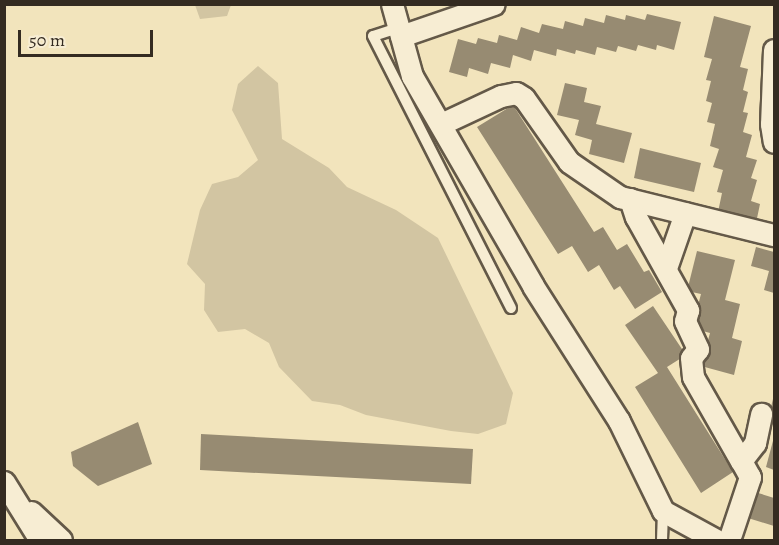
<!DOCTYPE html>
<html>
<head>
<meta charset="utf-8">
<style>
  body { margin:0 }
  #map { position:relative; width:779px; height:545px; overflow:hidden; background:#f2e4bc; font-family:Alegreya,serif }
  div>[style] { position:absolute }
  .green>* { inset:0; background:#d2c5a2 }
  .building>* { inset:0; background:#978b72 }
  .roads { filter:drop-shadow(2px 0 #645948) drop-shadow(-2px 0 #645948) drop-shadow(0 2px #645948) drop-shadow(0 -2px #645948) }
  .lane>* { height:10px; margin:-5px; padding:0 5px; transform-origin:5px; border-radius:5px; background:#f7edd3 }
  .street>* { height:21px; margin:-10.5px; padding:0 10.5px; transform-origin:10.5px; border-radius:10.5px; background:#f7edd3 }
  span { translate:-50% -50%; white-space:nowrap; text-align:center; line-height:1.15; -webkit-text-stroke:5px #f7edd3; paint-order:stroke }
  .frame { position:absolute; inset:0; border:6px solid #342b21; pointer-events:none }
  .scale { position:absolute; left:18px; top:30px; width:135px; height:27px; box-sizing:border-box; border:3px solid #342b21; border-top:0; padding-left:8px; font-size:18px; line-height:21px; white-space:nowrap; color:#342b21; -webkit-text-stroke:4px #f7edd3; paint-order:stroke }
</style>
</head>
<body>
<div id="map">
  <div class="green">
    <i style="clip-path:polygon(195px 5px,195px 4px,231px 5px,227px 16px,200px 19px)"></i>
    <i style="clip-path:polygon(258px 66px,278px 83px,282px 139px,329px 168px,347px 187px,396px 210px,438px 238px,513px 393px,506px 424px,478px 434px,451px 431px,366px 415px,340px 405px,312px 401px,279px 367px,269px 343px,245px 329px,218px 332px,204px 310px,205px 284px,187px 264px,200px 210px,212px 184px,238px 177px,258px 160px,232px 110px,238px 84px)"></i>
  </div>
  <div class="building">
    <i style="clip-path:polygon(647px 14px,681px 22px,674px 50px,657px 45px,656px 50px,638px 45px,636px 51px,618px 46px,616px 52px,597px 47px,595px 55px,576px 50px,575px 54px,557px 49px,556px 56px,534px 50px,531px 61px,513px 55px,510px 68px,491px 63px,488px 74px,469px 68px,467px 77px,449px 72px,458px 39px,476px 44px,478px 38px,497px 43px,499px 35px,517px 40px,521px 27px,539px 33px,542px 24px,563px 29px,565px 21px,583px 26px,585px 18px,604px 23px,606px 15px,625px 20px,626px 15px,645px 20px)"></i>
    <i style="clip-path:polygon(714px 16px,751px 26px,740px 67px,748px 69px,743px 90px,748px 92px,743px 112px,748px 113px,743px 132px,752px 135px,746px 157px,757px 160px,751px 178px,757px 180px,751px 201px,760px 204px,756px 223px,718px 212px,722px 193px,717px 192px,723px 170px,713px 167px,719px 149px,710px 146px,715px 124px,707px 122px,712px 103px,706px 101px,711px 81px,706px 80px,712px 59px,704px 57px)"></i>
    <i style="clip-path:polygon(565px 83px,587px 88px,584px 102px,601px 106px,596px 124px,632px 133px,624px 163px,589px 154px,592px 140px,575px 135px,579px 120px,557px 115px)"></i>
    <i style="clip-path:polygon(513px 105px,594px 232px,603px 227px,617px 250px,627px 244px,644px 272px,649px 270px,662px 292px,635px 309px,620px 286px,614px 290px,599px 265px,588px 272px,572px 246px,558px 254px,477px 127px)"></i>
    <i style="clip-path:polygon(640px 148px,701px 163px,694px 192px,634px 178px)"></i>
    <i style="clip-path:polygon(756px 247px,774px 252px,774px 293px,764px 290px,769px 271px,751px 266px)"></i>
    <i style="clip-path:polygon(697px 251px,735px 260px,725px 300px,740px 304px,732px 338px,742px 341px,734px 375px,701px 366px,710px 333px,692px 328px,701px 294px,687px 291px)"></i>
    <i style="clip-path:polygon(653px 306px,686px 355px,667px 367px,733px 472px,701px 493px,635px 387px,658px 373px,625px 325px)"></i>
    <i style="clip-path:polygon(774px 395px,774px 417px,769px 415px)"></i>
    <i style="clip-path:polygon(138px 422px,152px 464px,98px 486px,73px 466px,71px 452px)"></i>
    <i style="clip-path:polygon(201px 434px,473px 449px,471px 484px,200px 470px)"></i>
    <i style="clip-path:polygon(774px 437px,774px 470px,766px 467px)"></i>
    <i style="clip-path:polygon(755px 492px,774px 498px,774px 526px,748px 518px)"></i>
  </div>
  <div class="roads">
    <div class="lane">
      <i style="left:398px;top:28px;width:26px;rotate:162deg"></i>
      <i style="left:373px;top:36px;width:305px;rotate:63.1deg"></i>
      <i style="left:662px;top:540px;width:29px;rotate:-88deg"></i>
    </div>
    <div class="street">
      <i style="left:392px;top:4px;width:75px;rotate:74.5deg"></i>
      <i style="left:412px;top:76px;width:242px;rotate:60deg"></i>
      <i style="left:533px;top:286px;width:160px;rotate:57.5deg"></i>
      <i style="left:619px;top:421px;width:100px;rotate:63.9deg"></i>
      <i style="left:663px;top:511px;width:60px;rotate:28.7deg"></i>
      <i style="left:401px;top:36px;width:98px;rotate:-19deg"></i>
      <i style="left:774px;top:50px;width:74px;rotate:92.3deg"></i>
      <i style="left:771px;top:124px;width:18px;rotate:81deg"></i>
      <i style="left:441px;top:124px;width:66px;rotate:-25deg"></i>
      <i style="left:501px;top:96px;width:15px;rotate:-11deg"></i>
      <i style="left:516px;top:93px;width:9px;rotate:32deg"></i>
      <i style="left:524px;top:98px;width:78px;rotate:54.9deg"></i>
      <i style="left:569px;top:162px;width:62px;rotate:34.5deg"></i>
      <i style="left:620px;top:197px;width:159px;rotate:13.9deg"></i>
      <i style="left:630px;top:199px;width:19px;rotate:72deg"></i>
      <i style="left:636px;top:217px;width:107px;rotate:60.8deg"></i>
      <i style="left:688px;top:310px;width:11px;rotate:105deg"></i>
      <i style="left:685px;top:321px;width:31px;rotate:65deg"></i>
      <i style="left:698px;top:349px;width:11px;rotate:128deg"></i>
      <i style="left:691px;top:358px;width:19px;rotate:84deg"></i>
      <i style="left:693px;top:377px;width:97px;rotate:60.3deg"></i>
      <i style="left:741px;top:461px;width:23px;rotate:-52deg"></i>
      <i style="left:755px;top:443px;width:30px;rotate:-78deg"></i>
      <i style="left:666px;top:268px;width:58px;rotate:-70.9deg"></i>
      <i style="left:4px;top:482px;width:68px;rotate:58.2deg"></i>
      <i style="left:31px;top:512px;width:41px;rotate:43deg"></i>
      <i style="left:731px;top:534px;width:60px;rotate:-71.6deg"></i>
      <i style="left:750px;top:477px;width:18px;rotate:-119deg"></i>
    </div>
  </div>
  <div class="frame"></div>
  <div class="scale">50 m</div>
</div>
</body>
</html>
